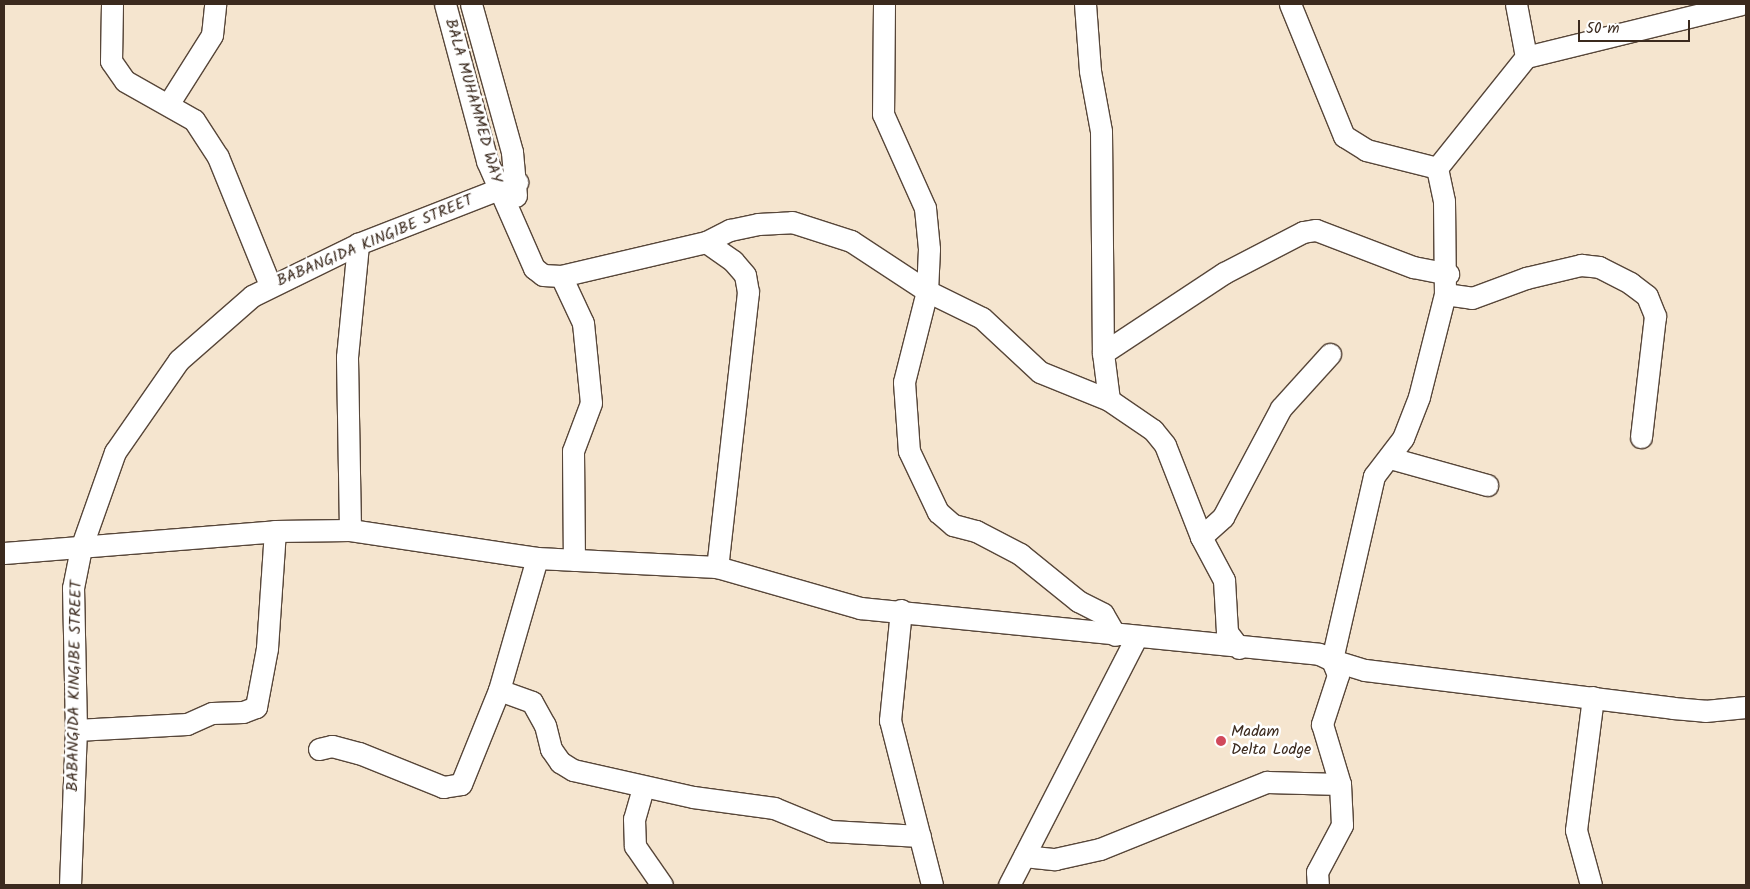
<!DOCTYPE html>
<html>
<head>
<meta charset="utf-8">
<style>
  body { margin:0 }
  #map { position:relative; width:1750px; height:889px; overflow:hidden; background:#f5e5cf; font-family:Kalam,sans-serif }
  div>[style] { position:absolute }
  .roads { filter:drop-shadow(1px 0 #574639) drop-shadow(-1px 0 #574639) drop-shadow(0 1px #574639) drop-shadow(0 -1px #574639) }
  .minor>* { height:21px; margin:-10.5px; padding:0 10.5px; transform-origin:10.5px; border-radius:10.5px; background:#fff }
  .dots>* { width:14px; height:14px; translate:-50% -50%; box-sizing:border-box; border:2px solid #fff; border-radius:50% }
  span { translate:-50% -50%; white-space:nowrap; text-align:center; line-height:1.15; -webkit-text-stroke:5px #fff; paint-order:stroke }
  .street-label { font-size:16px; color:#3b2a1e }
  .poi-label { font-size:16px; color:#3b2a1e }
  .left { translate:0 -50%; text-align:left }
  .frame { position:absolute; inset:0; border:5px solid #3b2a1e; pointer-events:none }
  .scale { position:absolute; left:1578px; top:20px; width:112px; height:22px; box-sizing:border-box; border:2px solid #3b2a1e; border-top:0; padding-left:6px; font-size:15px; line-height:18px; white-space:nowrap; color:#3b2a1e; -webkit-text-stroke:4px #fff; paint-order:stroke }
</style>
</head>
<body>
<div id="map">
  <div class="roads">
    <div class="minor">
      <i style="left:112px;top:4px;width:57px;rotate:91deg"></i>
      <i style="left:111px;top:61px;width:24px;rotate:55deg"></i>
      <i style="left:125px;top:81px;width:79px;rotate:29.5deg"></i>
      <i style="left:194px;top:120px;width:44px;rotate:57deg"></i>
      <i style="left:218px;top:157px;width:138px;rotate:67.9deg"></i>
      <i style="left:445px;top:4px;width:163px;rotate:75deg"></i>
      <i style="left:487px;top:161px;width:117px;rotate:66.3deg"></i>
      <i style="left:534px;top:268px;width:11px;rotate:38deg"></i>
      <i style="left:543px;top:275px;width:18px;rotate:3deg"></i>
      <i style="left:561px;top:276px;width:149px;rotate:-13.2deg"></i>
      <i style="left:706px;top:242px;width:27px;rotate:-27deg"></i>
      <i style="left:730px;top:230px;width:29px;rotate:-12deg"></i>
      <i style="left:758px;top:224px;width:34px;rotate:-3deg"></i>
      <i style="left:792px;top:222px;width:62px;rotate:17.9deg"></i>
      <i style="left:851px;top:241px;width:91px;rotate:33.3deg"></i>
      <i style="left:927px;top:291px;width:61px;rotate:26.1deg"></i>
      <i style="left:982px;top:318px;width:79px;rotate:43deg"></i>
      <i style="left:1040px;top:372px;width:74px;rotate:22.1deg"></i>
      <i style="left:1109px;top:400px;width:53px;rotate:34.3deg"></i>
      <i style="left:1153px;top:430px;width:19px;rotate:51deg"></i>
      <i style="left:1165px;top:445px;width:99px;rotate:68.6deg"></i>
      <i style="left:1201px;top:537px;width:49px;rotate:61.9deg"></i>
      <i style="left:1224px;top:580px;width:52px;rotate:86.7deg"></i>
      <i style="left:1227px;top:632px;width:20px;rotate:53deg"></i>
      <i style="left:471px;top:4px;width:154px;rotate:74.5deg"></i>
      <i style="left:512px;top:152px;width:44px;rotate:84.8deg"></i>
      <i style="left:884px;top:4px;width:110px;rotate:90.5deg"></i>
      <i style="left:883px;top:114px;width:103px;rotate:65.9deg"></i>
      <i style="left:925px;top:208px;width:41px;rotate:84.4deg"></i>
      <i style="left:929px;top:249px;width:42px;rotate:92.7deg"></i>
      <i style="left:927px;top:291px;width:94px;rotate:104.2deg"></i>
      <i style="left:904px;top:382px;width:69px;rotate:85.9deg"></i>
      <i style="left:909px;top:451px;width:68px;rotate:64.6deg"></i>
      <i style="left:938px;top:512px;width:20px;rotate:41deg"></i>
      <i style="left:953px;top:525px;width:24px;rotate:15deg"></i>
      <i style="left:976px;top:531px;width:50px;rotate:27.6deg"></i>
      <i style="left:1020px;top:554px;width:75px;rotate:39deg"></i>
      <i style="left:1078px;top:601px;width:28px;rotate:27deg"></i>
      <i style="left:1103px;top:614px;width:24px;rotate:60deg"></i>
      <i style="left:1085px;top:4px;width:67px;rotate:85.7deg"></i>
      <i style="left:1090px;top:71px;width:61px;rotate:79.6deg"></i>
      <i style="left:1101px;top:131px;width:222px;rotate:89.5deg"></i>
      <i style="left:1103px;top:353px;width:47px;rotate:82.7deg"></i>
      <i style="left:1290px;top:4px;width:143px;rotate:67.8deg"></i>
      <i style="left:1344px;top:136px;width:26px;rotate:32deg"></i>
      <i style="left:1366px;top:150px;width:73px;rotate:14.2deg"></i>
      <i style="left:1516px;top:4px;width:54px;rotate:79.3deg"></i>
      <i style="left:169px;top:103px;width:80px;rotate:-57.7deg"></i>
      <i style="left:212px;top:35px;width:31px;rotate:-84deg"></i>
      <i style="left:1437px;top:168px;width:34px;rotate:78deg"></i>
      <i style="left:1444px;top:201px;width:93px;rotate:89.4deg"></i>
      <i style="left:1445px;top:294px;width:106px;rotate:104.2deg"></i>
      <i style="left:1419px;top:397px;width:44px;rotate:111.3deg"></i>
      <i style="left:1403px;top:438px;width:48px;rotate:127.3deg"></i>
      <i style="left:1374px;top:476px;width:189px;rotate:102.9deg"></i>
      <i style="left:1332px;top:660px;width:34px;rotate:17deg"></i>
      <i style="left:1365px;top:670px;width:310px;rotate:7deg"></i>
      <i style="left:1673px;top:708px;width:32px;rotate:5deg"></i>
      <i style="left:1705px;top:711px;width:41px;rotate:-5.6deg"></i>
      <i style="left:1437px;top:168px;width:142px;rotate:-51.3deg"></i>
      <i style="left:1526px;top:57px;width:221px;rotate:-13.8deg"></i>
      <i style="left:706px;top:242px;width:33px;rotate:35deg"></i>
      <i style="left:733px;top:261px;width:18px;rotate:49deg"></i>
      <i style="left:745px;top:275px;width:17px;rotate:80deg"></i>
      <i style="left:748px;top:292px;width:277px;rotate:96.4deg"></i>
      <i style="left:561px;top:276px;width:52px;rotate:64.9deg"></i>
      <i style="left:583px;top:323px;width:80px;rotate:84.3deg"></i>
      <i style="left:591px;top:403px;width:51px;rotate:110.6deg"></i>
      <i style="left:573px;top:451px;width:109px;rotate:89.5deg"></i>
      <i style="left:1445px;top:294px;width:27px;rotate:8deg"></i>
      <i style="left:1472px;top:298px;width:58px;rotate:-20.3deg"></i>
      <i style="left:1526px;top:278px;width:57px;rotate:-13.3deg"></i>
      <i style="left:1581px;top:265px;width:18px;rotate:6deg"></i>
      <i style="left:1599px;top:267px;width:35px;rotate:27deg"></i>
      <i style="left:1630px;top:283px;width:21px;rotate:37deg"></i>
      <i style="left:1647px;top:296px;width:22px;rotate:68deg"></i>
      <i style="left:1655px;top:316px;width:122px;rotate:96.6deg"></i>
      <i style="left:1103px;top:353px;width:145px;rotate:-33.5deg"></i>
      <i style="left:1224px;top:273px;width:89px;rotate:-27.4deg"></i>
      <i style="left:1303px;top:232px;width:13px;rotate:-9deg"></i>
      <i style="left:1316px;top:230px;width:104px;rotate:20.9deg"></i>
      <i style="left:1413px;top:267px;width:36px;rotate:11deg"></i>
      <i style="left:1390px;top:458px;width:101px;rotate:15.6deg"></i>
      <i style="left:350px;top:530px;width:173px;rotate:-91deg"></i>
      <i style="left:347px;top:357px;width:114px;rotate:-84.4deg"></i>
      <i style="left:1201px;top:537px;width:30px;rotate:-42deg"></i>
      <i style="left:1223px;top:517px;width:123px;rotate:-62deg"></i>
      <i style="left:1281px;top:408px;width:73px;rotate:-47.8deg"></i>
      <i style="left:4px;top:553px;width:272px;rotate:-4.6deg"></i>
      <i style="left:275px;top:531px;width:75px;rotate:-0.8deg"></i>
      <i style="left:350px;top:530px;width:189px;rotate:8.5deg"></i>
      <i style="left:537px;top:558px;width:180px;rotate:2.9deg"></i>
      <i style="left:717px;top:567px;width:149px;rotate:16deg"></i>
      <i style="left:860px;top:608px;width:461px;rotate:5.7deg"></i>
      <i style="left:1319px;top:654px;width:14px;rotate:25deg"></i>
      <i style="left:1332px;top:660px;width:16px;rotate:68deg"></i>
      <i style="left:1338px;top:675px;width:52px;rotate:108.1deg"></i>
      <i style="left:1322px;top:724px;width:63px;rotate:73.3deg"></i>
      <i style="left:1340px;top:784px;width:41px;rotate:87.2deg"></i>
      <i style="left:1342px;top:825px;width:53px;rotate:118deg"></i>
      <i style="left:1317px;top:872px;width:13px;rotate:86deg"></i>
      <i style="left:901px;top:610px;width:111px;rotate:95.7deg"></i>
      <i style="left:890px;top:720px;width:170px;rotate:75.7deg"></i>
      <i style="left:499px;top:690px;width:35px;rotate:20deg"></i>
      <i style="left:532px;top:702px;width:26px;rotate:61deg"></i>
      <i style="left:545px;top:725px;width:25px;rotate:76deg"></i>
      <i style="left:551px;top:749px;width:16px;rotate:55deg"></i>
      <i style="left:560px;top:762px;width:15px;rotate:32deg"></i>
      <i style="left:573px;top:770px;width:123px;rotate:12.7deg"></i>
      <i style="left:693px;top:797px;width:82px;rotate:7.7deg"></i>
      <i style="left:774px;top:808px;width:61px;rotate:22.3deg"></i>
      <i style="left:830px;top:831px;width:90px;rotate:3.2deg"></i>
      <i style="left:76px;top:730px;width:111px;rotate:-3.1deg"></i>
      <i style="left:187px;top:724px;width:27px;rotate:-24deg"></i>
      <i style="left:212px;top:713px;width:31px;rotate:-2deg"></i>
      <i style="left:243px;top:712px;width:14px;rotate:-21deg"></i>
      <i style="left:256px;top:707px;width:60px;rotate:-79.4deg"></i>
      <i style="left:267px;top:648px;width:117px;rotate:-86.1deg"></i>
      <i style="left:319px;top:749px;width:13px;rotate:-13deg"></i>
      <i style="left:332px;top:746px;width:28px;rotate:15deg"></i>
      <i style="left:359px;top:753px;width:91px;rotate:22deg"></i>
      <i style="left:443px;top:787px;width:18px;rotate:-9deg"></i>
      <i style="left:461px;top:784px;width:101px;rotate:-68deg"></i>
      <i style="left:499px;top:690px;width:137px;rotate:-73.9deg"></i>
      <i style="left:643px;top:788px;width:32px;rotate:106deg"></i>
      <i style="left:634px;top:819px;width:27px;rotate:88deg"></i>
      <i style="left:635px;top:846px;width:47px;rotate:55.3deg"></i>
      <i style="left:1024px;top:856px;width:31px;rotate:6deg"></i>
      <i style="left:1055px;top:859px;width:46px;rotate:-12.5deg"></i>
      <i style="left:1100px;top:849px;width:180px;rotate:-21.9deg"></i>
      <i style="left:1267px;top:782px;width:73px;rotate:1.6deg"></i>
      <i style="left:70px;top:885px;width:155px;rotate:-87.8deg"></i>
      <i style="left:76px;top:730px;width:142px;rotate:-91.2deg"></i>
      <i style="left:73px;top:588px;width:41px;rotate:-78.7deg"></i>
      <i style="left:81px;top:548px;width:102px;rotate:-70.5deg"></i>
      <i style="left:115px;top:452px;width:112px;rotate:-55.2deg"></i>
      <i style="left:179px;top:360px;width:97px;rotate:-41.2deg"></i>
      <i style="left:252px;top:296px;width:118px;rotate:-26.1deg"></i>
      <i style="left:358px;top:244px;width:171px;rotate:-21.3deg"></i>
      <i style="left:1009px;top:885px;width:278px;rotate:-62.8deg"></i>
      <i style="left:1591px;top:885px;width:57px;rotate:-105.3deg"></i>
      <i style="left:1576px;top:830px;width:134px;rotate:-82.7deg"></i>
    </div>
  </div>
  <div class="dots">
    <i style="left:1221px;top:741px;background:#d1495b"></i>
  </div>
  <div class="street-label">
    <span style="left:473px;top:101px;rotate:74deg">BALA MUHAMMED WAY</span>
    <span style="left:375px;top:241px;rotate:-23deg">BABANGIDA KINGIBE STREET</span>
    <span style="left:75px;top:686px;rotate:-89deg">BABANGIDA KINGIBE STREET</span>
  </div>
  <div class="poi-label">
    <span class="left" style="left:1231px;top:741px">Madam<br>Delta Lodge</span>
  </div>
  <div class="frame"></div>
  <div class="scale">50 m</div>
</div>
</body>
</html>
